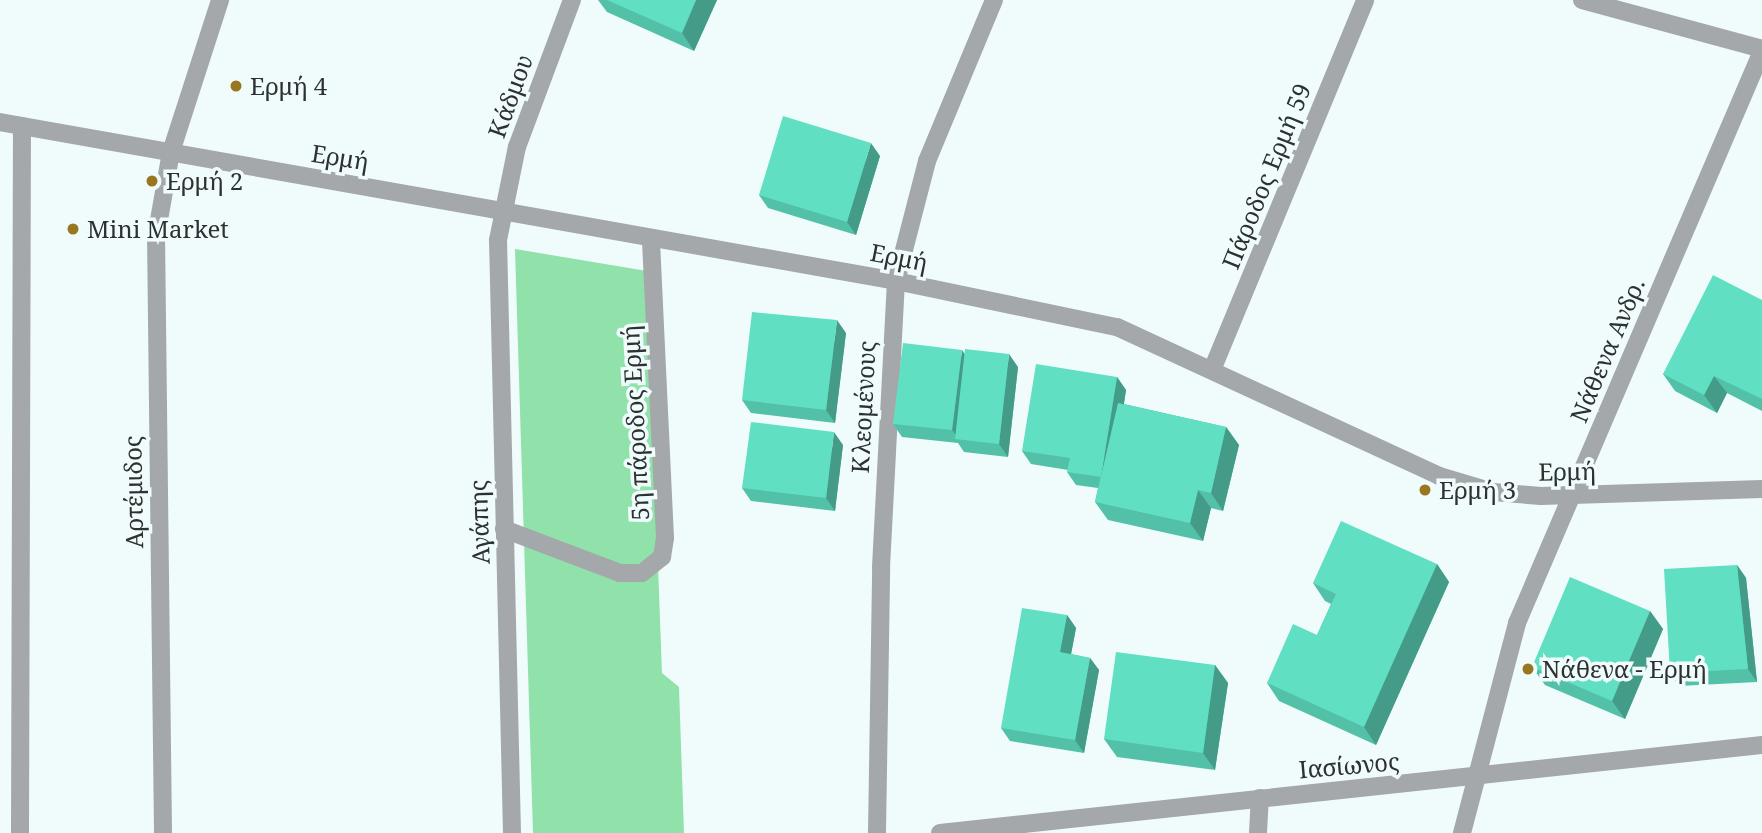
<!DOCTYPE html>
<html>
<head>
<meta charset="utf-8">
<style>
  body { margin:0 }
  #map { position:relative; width:1762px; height:833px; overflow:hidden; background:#f0fcfc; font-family:"Noto Serif",serif }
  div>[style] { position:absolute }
  .green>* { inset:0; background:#90e2aa }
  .minor>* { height:18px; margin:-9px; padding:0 9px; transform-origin:9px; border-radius:9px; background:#a4a8aa }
  .wall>* { inset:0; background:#53c0a8 }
  .shaded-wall>* { inset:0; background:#449c88 }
  .building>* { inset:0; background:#61dfc3 }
  .dots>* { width:19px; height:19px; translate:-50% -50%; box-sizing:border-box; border:4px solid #f0fcfc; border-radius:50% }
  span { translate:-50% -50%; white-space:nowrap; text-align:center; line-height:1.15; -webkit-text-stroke:7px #f0fcfc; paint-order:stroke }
  .poi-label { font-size:24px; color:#2d3131 }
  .left { translate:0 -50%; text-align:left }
  .street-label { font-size:24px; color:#2d3131 }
</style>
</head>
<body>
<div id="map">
  <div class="green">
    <i style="clip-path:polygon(515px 249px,647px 271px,662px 673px,679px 687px,684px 833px,533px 833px)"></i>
  </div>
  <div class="minor">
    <i style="left:1582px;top:0;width:187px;rotate:15.2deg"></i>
    <i style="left:0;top:122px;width:910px;rotate:10.06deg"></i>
    <i style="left:896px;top:281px;width:226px;rotate:11.8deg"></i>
    <i style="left:1117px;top:327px;width:355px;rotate:24.8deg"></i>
    <i style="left:1439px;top:476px;width:56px;rotate:16.5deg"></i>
    <i style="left:1493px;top:492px;width:48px;rotate:4.8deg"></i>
    <i style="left:1541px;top:496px;width:221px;rotate:-1.8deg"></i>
    <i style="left:1212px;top:370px;width:400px;rotate:-67.5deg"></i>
    <i style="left:504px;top:529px;width:124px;rotate:20.8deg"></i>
    <i style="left:620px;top:573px;width:22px"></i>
    <i style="left:642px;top:573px;width:26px;rotate:-39deg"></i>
    <i style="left:662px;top:557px;width:19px;rotate:-81deg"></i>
    <i style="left:665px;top:538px;width:300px;rotate:-92.7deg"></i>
    <i style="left:20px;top:833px;width:707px;rotate:-89.84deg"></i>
    <i style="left:163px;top:833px;width:596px;rotate:-90.67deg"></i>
    <i style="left:156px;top:237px;width:86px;rotate:-80deg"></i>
    <i style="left:171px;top:152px;width:160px;rotate:-72.1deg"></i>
    <i style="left:512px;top:833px;width:593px;rotate:-91.35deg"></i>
    <i style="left:498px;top:240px;width:95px;rotate:-78.5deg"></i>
    <i style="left:517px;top:147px;width:157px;rotate:-69.5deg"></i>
    <i style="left:877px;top:833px;width:266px;rotate:-89.1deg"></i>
    <i style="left:881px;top:567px;width:286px;rotate:-87deg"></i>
    <i style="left:896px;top:281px;width:124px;rotate:-75.5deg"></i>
    <i style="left:927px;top:161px;width:174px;rotate:-67.4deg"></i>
    <i style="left:940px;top:833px;width:827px;rotate:-6.11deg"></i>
    <i style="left:1258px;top:833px;width:35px;rotate:-87deg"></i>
    <i style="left:1462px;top:833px;width:217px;rotate:-75.3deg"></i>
    <i style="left:1517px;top:623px;width:622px;rotate:-66.81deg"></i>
  </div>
  <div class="wall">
    <i style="clip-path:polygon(598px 0,717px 0,694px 51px,607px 12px)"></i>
    <i style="clip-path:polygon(880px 156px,856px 235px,768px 208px,759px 195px)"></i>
    <i style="clip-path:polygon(1762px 300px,1762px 411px,1727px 393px,1717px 413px,1675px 391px,1663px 374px)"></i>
    <i style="clip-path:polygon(846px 333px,835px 423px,751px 413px,742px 400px)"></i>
    <i style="clip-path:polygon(964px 354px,1018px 367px,1008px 457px,964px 452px,958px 443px,902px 437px,893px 424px)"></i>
    <i style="clip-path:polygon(1117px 377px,1126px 390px,1124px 404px,1226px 427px,1239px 445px,1223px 511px,1211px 508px,1203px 541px,1108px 520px,1095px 502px,1098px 488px,1076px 485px,1067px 472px,1068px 470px,1031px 464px,1022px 451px)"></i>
    <i style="clip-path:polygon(843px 445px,835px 511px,751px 501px,742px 488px)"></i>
    <i style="clip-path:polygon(1437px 564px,1449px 582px,1376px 745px,1279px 701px,1267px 683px,1317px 635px,1331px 604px,1325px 601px,1313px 583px)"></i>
    <i style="clip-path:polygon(1737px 565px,1746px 578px,1757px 682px,1679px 686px,1670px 673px)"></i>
    <i style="clip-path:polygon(1650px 611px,1663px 629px,1625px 719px,1545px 685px,1532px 667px)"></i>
    <i style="clip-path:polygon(1067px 615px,1076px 628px,1071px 654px,1090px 658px,1099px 670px,1084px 753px,1010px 741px,1001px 728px)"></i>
    <i style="clip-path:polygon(1215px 665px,1228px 683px,1215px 770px,1117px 757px,1104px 739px)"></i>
  </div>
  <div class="shaded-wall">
    <i style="clip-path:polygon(696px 0,717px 0,694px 51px,682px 33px)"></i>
    <i style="clip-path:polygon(871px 143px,880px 156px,856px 235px,847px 222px)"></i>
    <i style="clip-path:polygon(837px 320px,846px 333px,835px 423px,826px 410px)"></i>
    <i style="clip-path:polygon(962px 350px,971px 363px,959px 439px,952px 430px)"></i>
    <i style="clip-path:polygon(1009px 354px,1018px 367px,1008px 457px,999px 444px)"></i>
    <i style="clip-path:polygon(1714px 376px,1727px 393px,1717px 413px,1704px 395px)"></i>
    <i style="clip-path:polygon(1117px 377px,1126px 390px,1110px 490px,1101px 477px)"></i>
    <i style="clip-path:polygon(1226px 427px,1239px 445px,1223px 511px,1211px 493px)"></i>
    <i style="clip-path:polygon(834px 432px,843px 445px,835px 511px,826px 498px)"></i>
    <i style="clip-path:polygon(1198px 490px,1211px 508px,1203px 541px,1190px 523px)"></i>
    <i style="clip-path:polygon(1437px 564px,1449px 582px,1376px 745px,1364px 727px)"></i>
    <i style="clip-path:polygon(1737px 565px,1746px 578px,1757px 682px,1748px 669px)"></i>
    <i style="clip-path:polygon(1650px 611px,1663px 629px,1625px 719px,1612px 701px)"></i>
    <i style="clip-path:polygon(1067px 615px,1076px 628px,1069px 665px,1060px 652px)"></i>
    <i style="clip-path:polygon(1090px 658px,1099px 670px,1084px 753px,1075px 740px)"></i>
    <i style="clip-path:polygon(1215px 665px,1228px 683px,1215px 770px,1203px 753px)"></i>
  </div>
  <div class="building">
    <i style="clip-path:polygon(607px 0,696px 0,682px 33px)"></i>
    <i style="clip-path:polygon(783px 116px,871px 143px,847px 222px,759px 195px)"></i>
    <i style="clip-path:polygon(1713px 275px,1762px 300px,1762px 399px,1714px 376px,1704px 395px,1663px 374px)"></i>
    <i style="clip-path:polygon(752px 312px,837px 320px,826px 410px,742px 400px)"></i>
    <i style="clip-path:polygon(903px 343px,962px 350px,952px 430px,893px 424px)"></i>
    <i style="clip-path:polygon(965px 349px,1009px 354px,999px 444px,955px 439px)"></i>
    <i style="clip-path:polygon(1036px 364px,1117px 377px,1101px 477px,1067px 472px,1070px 458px,1022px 451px)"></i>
    <i style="clip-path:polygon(1118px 403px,1226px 427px,1211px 493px,1198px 490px,1190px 523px,1095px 502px)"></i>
    <i style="clip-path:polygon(751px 422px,834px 432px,826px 498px,742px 488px)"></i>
    <i style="clip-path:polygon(1341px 521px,1437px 564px,1364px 727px,1267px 683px,1293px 624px,1317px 635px,1336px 594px,1313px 583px)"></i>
    <i style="clip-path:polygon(1737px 565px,1748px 669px,1670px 673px,1664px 569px)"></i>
    <i style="clip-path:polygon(1570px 577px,1650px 611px,1612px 701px,1532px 667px)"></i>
    <i style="clip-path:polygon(1022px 608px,1067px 615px,1060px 652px,1090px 658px,1075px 740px,1001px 728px)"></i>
    <i style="clip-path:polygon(1116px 652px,1215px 665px,1203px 753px,1104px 739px)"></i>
  </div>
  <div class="dots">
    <i style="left:236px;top:86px;background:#987720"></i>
    <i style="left:152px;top:181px;background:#987720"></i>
    <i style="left:73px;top:229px;background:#987720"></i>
    <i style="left:1425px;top:490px;background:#987720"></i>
    <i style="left:1528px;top:669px;background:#987720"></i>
  </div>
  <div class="poi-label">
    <span class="left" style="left:250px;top:86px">Ερμή 4</span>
    <span class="left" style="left:166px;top:181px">Ερμή 2</span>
    <span class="left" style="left:87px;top:229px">Mini Market</span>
    <span class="left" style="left:1439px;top:490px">Ερμή 3</span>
    <span class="left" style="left:1542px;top:669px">Νάθενα - Ερμή</span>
  </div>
  <div class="street-label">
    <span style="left:510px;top:96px;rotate:-70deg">Κάδμου</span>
    <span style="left:340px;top:157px;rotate:9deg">Ερμή</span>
    <span style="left:1266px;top:176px;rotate:-68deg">Πάροδος Ερμή 59</span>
    <span style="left:899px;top:257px;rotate:11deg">Ερμή</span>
    <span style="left:1607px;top:350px;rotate:-67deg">Νάθενα Ανδρ.</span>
    <span style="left:863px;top:407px;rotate:-87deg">Κλεομένους</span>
    <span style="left:635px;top:423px;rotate:-93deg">5η πάροδος Ερμή</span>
    <span style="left:1567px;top:471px;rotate:-1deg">Ερμή</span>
    <span style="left:133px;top:492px;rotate:-91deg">Αρτέμιδος</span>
    <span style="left:479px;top:522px;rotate:-92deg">Αγάπης</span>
    <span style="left:1349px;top:765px;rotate:-5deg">Ιασίωνος</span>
  </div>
</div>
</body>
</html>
